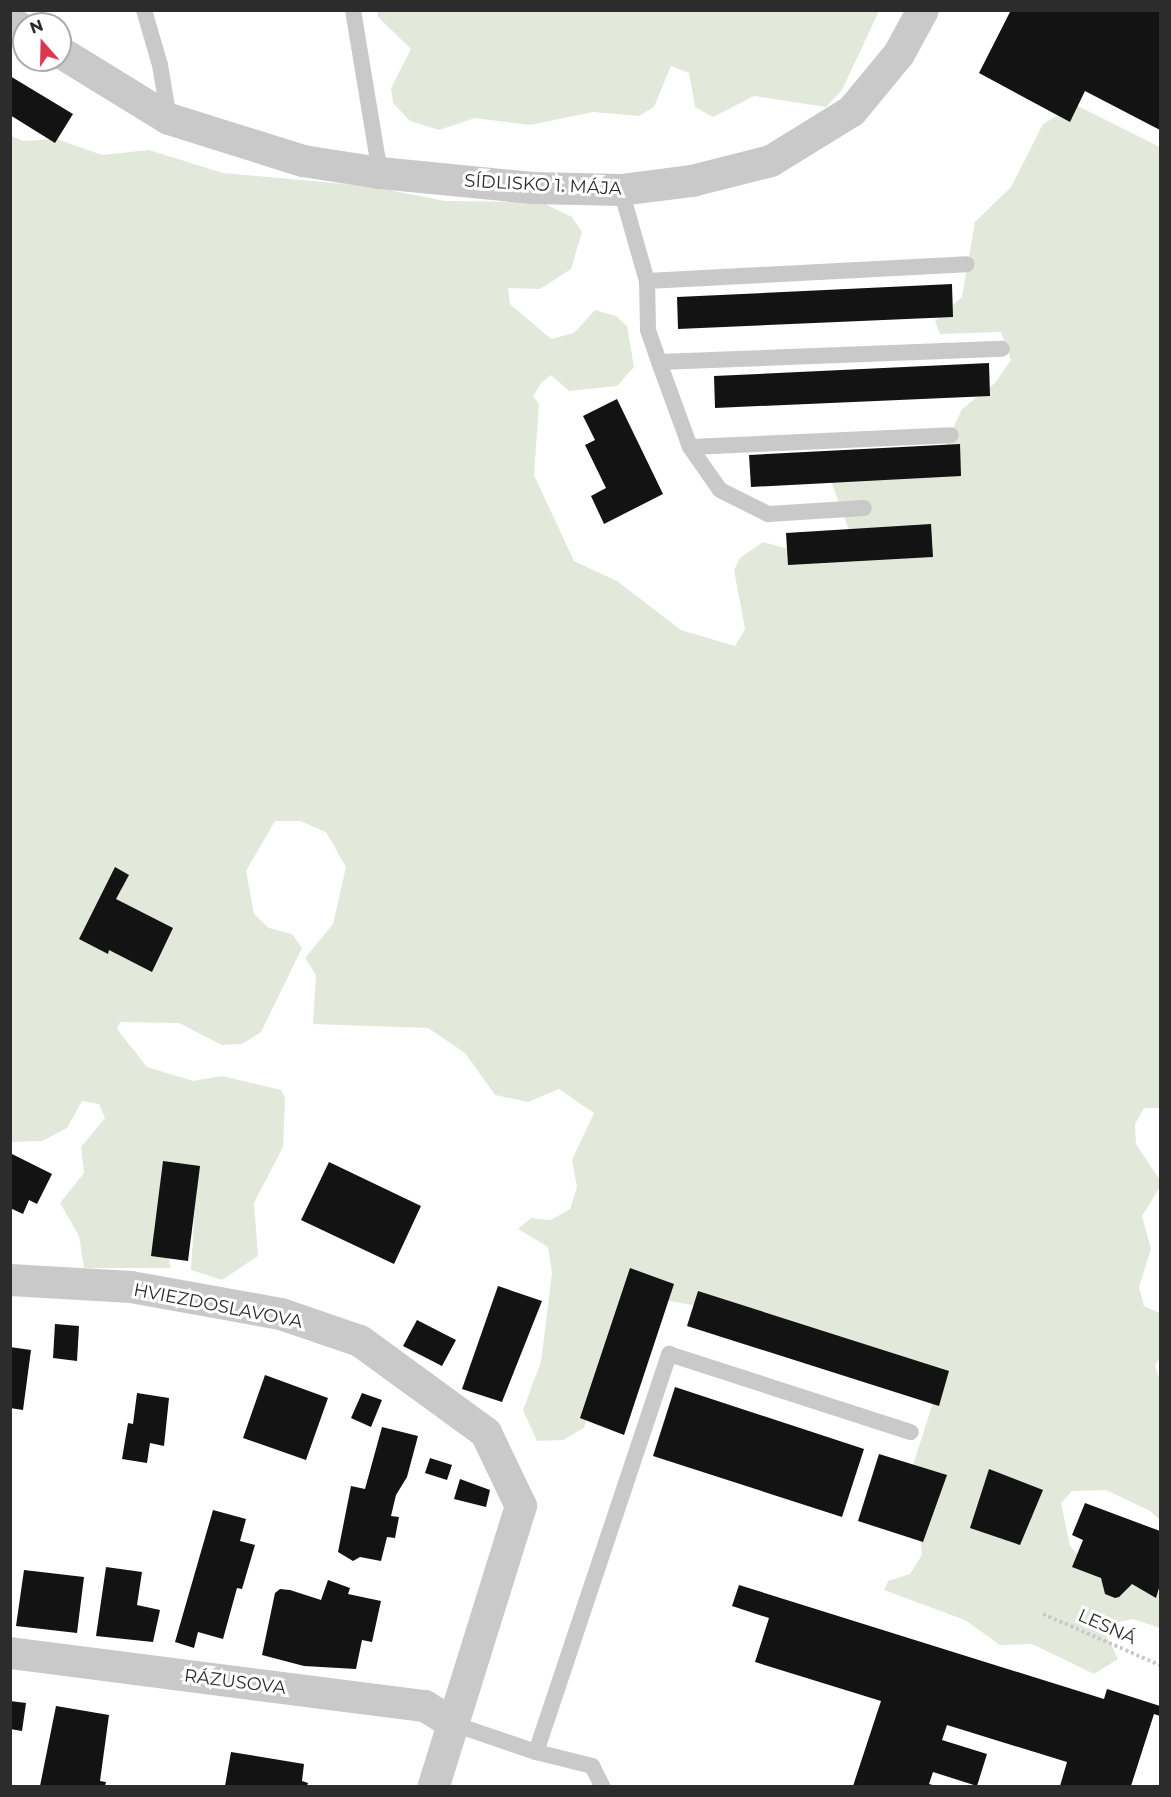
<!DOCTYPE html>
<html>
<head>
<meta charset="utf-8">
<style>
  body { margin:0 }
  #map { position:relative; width:1171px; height:1797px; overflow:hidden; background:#fff; font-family:Montserrat,sans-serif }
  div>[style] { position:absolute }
  .green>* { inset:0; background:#e3e9da }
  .building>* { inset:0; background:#131313 }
  .path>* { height:4px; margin-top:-2px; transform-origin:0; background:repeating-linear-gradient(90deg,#c9c9c9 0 3px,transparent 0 6px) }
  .lane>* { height:16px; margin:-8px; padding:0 8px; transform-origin:8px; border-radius:8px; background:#c9c9c9 }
  .street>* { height:32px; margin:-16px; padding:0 16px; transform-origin:16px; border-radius:16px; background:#c9c9c9 }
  span { translate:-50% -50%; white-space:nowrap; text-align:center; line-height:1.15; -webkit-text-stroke:6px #fff; paint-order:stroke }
  .street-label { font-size:18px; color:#2c2c2c }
  .frame { position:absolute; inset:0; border:12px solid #2c2c2c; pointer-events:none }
  .north { position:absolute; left:12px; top:12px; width:60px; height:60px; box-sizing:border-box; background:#fff; border:2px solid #ababab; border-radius:50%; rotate:340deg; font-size:16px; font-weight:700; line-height:24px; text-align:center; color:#2c2c2c }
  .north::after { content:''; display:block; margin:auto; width:21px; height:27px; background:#d9384f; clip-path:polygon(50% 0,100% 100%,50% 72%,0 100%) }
</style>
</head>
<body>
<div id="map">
  <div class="green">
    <i style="clip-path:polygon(379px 10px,879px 10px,879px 11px,842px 90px,826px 107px,754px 96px,713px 117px,695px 107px,689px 73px,671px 66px,654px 107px,639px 116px,593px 112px,530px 125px,475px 118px,439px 130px,410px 121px,393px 103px,391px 88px,411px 49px,377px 16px)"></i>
    <i style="clip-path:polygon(1076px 105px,1160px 147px,1160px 1108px,1144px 1108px,1135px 1124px,1136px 1144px,1160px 1180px,1160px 1187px,1142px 1216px,1151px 1249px,1139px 1287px,1144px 1306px,1160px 1313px,1160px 1357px,1155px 1366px,1160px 1381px,1160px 1520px,1150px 1511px,1106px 1490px,1072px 1491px,1061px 1503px,1070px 1546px,1093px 1570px,1160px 1593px,1160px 1628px,1133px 1619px,1115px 1623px,1107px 1636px,1118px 1659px,1094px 1674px,1032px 1644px,1000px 1645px,965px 1620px,884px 1590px,888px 1581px,910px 1574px,922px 1555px,913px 1465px,932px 1406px,924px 1386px,722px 1310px,639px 1296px,620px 1310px,584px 1428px,563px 1440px,537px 1441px,523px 1410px,541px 1362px,552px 1273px,548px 1247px,518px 1229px,531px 1218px,551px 1220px,570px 1209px,577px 1187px,572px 1160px,594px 1113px,559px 1089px,528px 1102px,495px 1095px,465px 1053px,428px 1028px,313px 1024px,316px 975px,305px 958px,333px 924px,346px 867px,326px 832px,300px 821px,275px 821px,246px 871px,254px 914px,269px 928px,292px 934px,302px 948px,261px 1032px,242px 1044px,222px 1045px,179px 1023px,120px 1022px,117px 1029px,147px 1067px,193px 1081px,222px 1076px,281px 1090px,285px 1098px,283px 1147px,254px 1203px,258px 1256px,222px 1280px,191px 1270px,195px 1205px,157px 1216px,171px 1268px,84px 1268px,79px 1236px,60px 1203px,84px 1173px,81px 1147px,105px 1118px,99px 1104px,82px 1101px,67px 1128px,42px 1141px,11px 1142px,10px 135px,23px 141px,57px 139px,102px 155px,149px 150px,223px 173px,368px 186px,445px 201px,541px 202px,572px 217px,582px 232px,571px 269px,540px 289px,508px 288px,510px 304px,551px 339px,574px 333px,595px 310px,616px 316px,627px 326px,634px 367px,617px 386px,569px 391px,551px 375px,541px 383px,533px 396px,539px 404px,534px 475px,574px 561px,617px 581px,681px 630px,735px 646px,745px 629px,734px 570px,740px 558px,763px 542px,822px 558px,849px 530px,831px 481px,935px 468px,962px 409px,995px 383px,1011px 360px,1001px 332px,940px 334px,935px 321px,962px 297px,975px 222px,1011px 187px,1043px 124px)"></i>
  </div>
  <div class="building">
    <i style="clip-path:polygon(1011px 10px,1160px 10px,1160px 130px,1085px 91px,1070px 122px,979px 73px)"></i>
    <i style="clip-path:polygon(10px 76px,73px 114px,55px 143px,10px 115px)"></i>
    <i style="clip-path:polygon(952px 284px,953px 317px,678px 329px,677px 297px)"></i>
    <i style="clip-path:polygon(989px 363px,990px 396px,715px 408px,714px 376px)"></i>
    <i style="clip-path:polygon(617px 399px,663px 494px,604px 524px,591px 496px,606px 488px,585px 445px,595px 440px,583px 416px)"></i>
    <i style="clip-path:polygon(960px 444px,961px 476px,751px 487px,749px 455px)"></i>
    <i style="clip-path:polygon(931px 524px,933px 557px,788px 565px,786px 533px)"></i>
    <i style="clip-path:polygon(115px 867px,129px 875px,116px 899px,173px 928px,152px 972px,109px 950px,108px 954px,79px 939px)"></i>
    <i style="clip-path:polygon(10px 1153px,52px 1174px,37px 1204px,29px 1200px,23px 1214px,10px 1208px)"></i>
    <i style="clip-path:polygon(163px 1161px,200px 1166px,188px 1261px,151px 1256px)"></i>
    <i style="clip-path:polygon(329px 1162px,421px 1206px,394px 1264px,301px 1220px)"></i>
    <i style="clip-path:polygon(630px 1268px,674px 1284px,624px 1435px,580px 1418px)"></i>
    <i style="clip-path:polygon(498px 1286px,542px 1301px,502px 1402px,462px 1389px)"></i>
    <i style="clip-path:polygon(698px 1291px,949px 1371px,939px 1406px,687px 1326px)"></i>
    <i style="clip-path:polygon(417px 1320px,456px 1340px,442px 1366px,403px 1346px)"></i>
    <i style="clip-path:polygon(55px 1324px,79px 1326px,77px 1361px,53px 1358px)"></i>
    <i style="clip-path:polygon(10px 1347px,31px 1350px,23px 1410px,10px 1408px)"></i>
    <i style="clip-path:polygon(265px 1375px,328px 1398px,306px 1460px,243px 1438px)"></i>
    <i style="clip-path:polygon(675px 1387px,864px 1449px,842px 1517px,653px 1456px)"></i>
    <i style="clip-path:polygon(137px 1393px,169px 1398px,164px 1446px,150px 1443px,147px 1463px,122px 1459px,128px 1423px,133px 1424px)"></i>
    <i style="clip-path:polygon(362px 1393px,382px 1400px,371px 1427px,351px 1418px)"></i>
    <i style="clip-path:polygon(382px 1427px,418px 1436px,407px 1477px,396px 1495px,391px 1516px,399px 1517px,395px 1538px,387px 1537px,381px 1561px,360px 1557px,353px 1561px,338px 1552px,351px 1486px,365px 1489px)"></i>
    <i style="clip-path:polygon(879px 1454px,947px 1475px,923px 1542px,858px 1521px)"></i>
    <i style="clip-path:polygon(430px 1458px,452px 1465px,447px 1480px,425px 1473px)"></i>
    <i style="clip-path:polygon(989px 1469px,1043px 1490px,1020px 1545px,970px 1528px)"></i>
    <i style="clip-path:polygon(460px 1479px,490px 1490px,486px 1507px,454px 1499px)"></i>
    <i style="clip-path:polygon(1085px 1503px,1160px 1531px,1160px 1585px,1156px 1598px,1132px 1584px,1119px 1597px,1115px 1598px,1105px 1594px,1101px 1578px,1072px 1567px,1083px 1540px,1072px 1535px)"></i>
    <i style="clip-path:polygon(213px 1510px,246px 1519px,240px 1541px,255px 1545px,242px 1589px,237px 1588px,223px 1639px,198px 1632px,194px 1648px,175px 1642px)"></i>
    <i style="clip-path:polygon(106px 1567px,142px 1572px,137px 1605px,160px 1610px,153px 1642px,96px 1636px)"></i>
    <i style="clip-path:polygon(24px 1570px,84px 1577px,77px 1633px,16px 1626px)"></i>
    <i style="clip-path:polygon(328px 1580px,350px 1588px,348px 1594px,381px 1601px,372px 1642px,362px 1640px,356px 1669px,304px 1666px,262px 1655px,275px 1593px,280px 1589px,290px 1590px,321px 1600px)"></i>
    <i style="clip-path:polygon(739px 1585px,1104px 1699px,1107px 1689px,1160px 1706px,1160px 1716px,1154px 1714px,1131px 1786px,1060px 1786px,1067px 1762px,947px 1725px,942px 1740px,987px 1754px,977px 1786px,933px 1772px,929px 1784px,936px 1786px,853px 1786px,881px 1701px,755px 1662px,769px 1618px,732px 1606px)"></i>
    <i style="clip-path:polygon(10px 1701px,26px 1703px,22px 1731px,10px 1729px)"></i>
    <i style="clip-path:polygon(56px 1706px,109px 1715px,100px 1781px,106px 1782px,105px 1786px,40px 1786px)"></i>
    <i style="clip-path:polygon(231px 1752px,304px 1764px,302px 1781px,308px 1783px,307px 1786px,225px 1786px)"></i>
  </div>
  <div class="path">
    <i style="left:1043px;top:1614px;width:128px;rotate:23.6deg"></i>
  </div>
  <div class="lane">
    <i style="left:144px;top:10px;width:57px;rotate:73.8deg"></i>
    <i style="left:160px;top:65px;width:55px;rotate:80.5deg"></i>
    <i style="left:353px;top:10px;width:165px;rotate:80.6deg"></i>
    <i style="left:621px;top:190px;width:95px;rotate:74.1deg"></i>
    <i style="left:647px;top:281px;width:49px;rotate:88.8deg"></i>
    <i style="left:648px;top:330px;width:34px;rotate:71deg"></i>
    <i style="left:659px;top:362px;width:90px;rotate:70deg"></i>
    <i style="left:690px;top:447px;width:52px;rotate:55.1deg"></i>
    <i style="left:720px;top:490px;width:54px;rotate:26.6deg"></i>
    <i style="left:768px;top:514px;width:96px;rotate:-3.6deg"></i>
    <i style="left:647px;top:281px;width:320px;rotate:-3deg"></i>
    <i style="left:659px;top:362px;width:343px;rotate:-2.2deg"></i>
    <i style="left:690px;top:447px;width:261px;rotate:-2.6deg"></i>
    <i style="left:454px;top:1724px;width:87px;rotate:18.9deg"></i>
    <i style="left:536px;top:1752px;width:58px;rotate:14deg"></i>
    <i style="left:592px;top:1766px;width:22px;rotate:63deg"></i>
    <i style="left:536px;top:1752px;width:420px;rotate:-71.5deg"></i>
    <i style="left:669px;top:1354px;width:254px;rotate:17.9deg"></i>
  </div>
  <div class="street">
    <i style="left:10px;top:22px;width:16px;rotate:30deg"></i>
    <i style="left:60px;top:52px;width:128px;rotate:31.6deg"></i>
    <i style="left:169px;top:119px;width:140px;rotate:17.4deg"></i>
    <i style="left:303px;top:161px;width:78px;rotate:8.9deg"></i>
    <i style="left:380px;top:173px;width:154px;rotate:5.6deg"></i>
    <i style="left:533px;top:188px;width:88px;rotate:1.3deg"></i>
    <i style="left:621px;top:190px;width:72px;rotate:-7.2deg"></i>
    <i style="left:692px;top:181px;width:81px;rotate:-14.2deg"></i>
    <i style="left:771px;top:161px;width:95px;rotate:-31.7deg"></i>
    <i style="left:852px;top:111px;width:74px;rotate:-50.5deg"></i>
    <i style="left:899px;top:54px;width:50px;rotate:-61.4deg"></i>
    <i style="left:10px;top:1280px;width:121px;rotate:3.3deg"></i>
    <i style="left:131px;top:1287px;width:152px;rotate:10.2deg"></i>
    <i style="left:281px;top:1314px;width:83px;rotate:18.9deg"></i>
    <i style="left:360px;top:1341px;width:156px;rotate:36.1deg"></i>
    <i style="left:486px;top:1433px;width:81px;rotate:64.4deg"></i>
    <i style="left:521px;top:1506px;width:293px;rotate:107.3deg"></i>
    <i style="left:10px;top:1653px;width:418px;rotate:7.3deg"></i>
    <i style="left:425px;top:1706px;width:34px;rotate:32deg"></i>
  </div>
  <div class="street-label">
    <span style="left:543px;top:185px;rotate:3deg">SÍDLISKO 1. MÁJA</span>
    <span style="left:218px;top:1306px;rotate:11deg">HVIEZDOSLAVOVA</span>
    <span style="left:1107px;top:1627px;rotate:24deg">LESNÁ</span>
    <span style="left:235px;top:1682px;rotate:7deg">RÁZUSOVA</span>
  </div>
  <div class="frame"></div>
  <div class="north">N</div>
</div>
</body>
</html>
